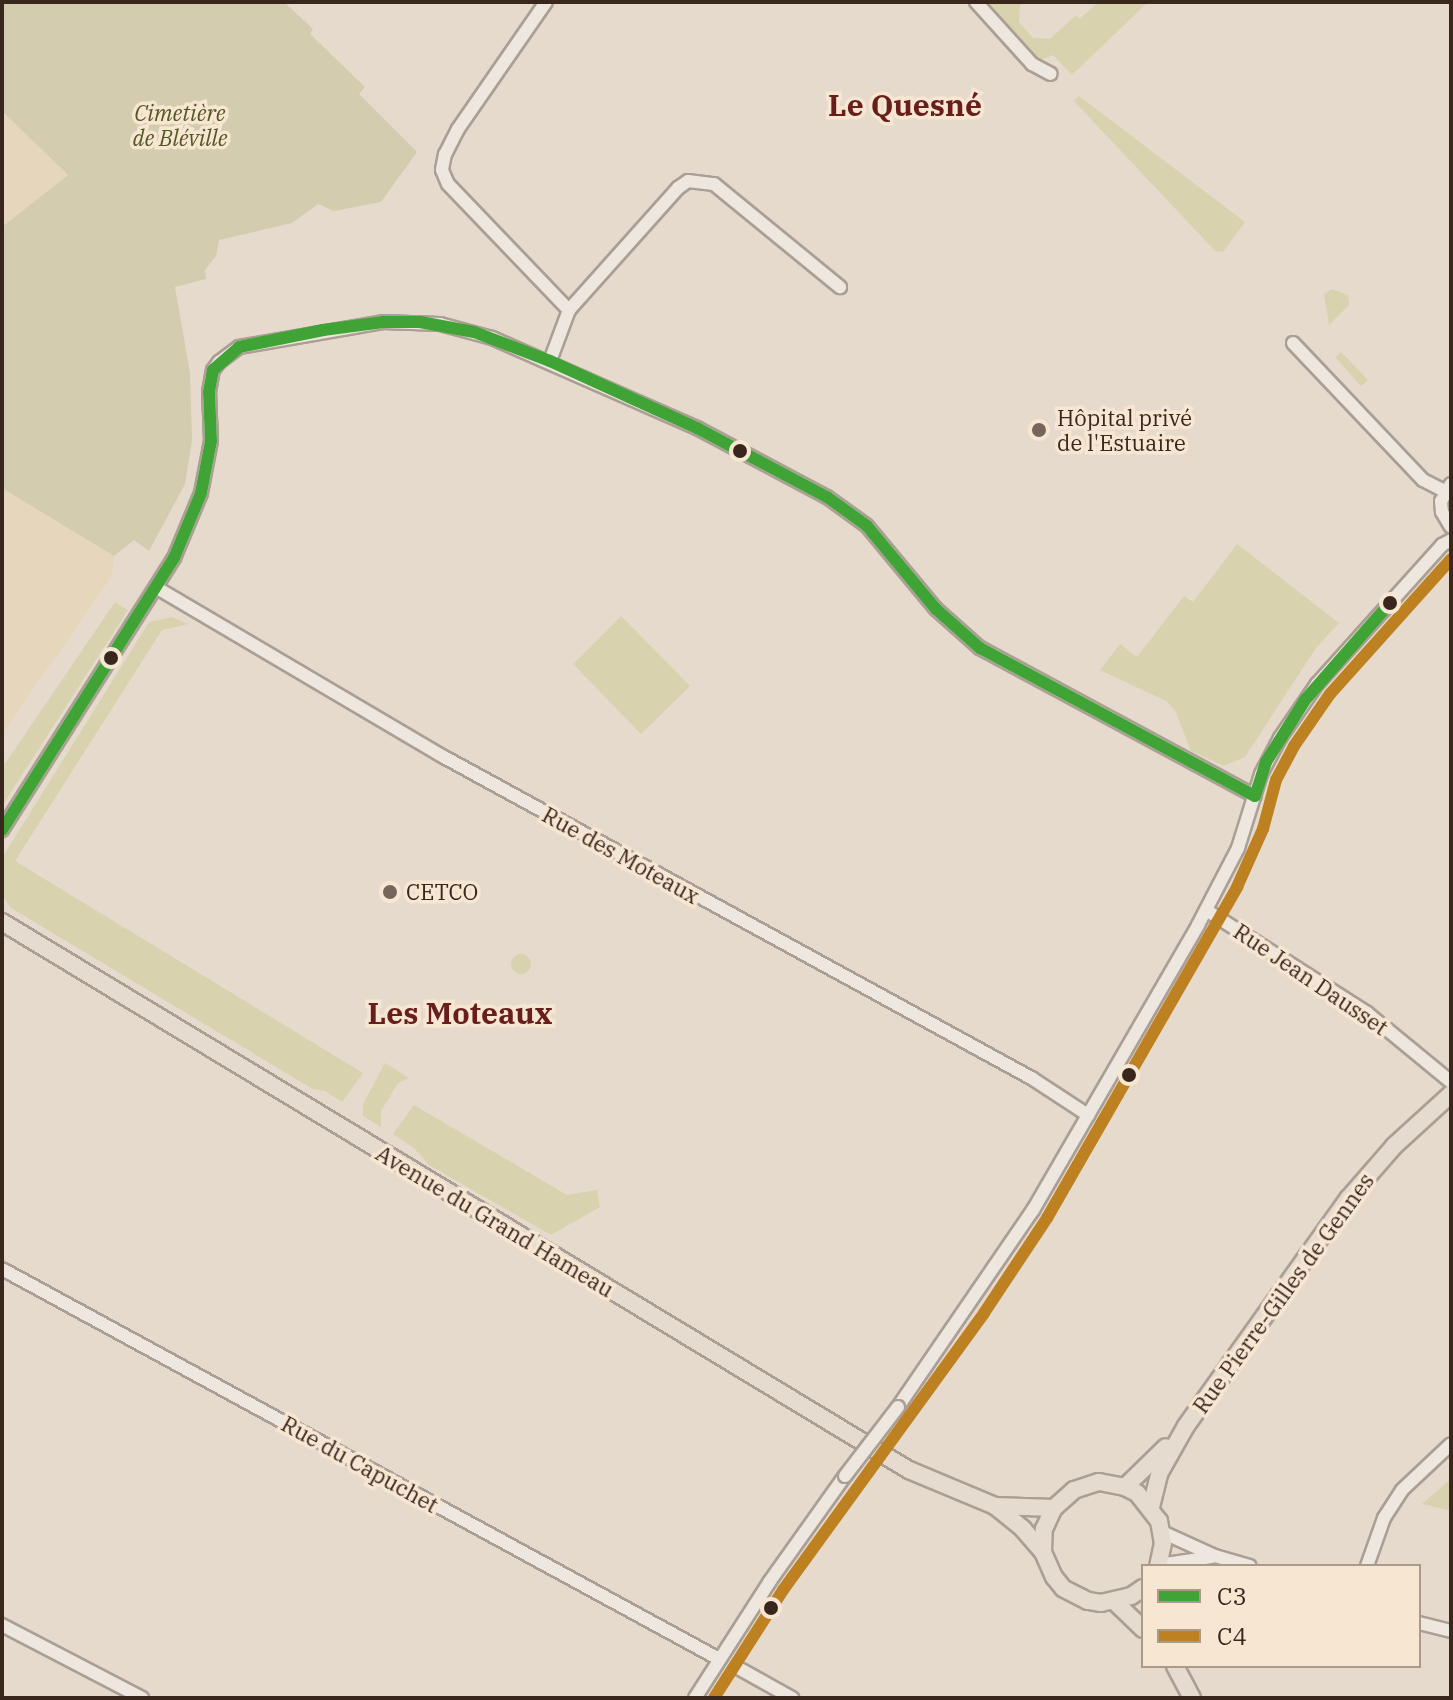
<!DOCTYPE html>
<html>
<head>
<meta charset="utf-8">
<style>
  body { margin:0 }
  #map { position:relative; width:1453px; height:1700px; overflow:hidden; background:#e6dacc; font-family:"IBM Plex Serif",serif }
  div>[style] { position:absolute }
  .farmland>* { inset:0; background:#e6d7bc }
  .green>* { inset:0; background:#d9d2ae }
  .round { border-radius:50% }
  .cemetery>* { inset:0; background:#d3ccae }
  .roads { filter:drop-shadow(2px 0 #ab9f95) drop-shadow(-2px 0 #ab9f95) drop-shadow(0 2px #ab9f95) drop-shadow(0 -2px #ab9f95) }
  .minor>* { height:12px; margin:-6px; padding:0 6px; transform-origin:6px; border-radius:6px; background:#ede7df }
  .major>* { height:16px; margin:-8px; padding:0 8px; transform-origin:8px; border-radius:8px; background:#e5dbcf }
  .bridges { filter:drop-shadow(2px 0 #ab9f95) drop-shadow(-2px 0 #ab9f95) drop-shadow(0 2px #ab9f95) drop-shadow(0 -2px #ab9f95) }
  .minor-bridge>* { height:12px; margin:-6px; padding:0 6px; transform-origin:6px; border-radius:6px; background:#ede7df }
  .bus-1>* { height:12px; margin:-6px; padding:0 6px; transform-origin:6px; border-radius:6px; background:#3fa435 }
  .bus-2>* { height:12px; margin:-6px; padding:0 6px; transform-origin:6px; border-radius:6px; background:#be8121 }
  .dots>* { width:22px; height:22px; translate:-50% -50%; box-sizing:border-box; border:4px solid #f7e6d2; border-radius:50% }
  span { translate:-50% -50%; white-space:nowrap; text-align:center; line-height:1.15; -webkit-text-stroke:7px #f7e6d2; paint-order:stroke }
  .park-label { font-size:22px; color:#525723; font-style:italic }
  .poi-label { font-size:22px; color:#39261d }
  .left { translate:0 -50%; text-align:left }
  .street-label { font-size:22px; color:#39261d }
  .district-label { font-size:30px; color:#681f1b; font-weight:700 }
  .frame { position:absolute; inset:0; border:4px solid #39261d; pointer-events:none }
  .legend { position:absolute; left:1141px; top:1564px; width:280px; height:104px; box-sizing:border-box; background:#f7e6d2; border:2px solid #ab998a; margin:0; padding:10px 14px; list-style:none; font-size:24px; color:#39261d }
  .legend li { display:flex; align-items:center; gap:16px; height:40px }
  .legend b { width:40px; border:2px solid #ab998a }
</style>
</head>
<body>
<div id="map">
  <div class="farmland">
    <i style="clip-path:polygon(2px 111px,68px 175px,2px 227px)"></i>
    <i style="clip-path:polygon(2px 488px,114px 556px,112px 576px,2px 734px)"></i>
  </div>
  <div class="green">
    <i style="clip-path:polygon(983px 2px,1024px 2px,1020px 6px,1019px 22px,1033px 38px,1050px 39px,1076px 15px,1080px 19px,1098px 2px,1148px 2px,1072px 75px,1053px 55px,1041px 60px,1035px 58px)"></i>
    <i style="clip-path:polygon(1079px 96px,1245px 222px,1223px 252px,1215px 251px,1074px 101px)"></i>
    <i style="clip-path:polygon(1332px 289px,1348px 295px,1349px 305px,1329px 325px,1324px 294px)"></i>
    <i style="clip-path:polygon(1341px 352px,1368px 380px,1361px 386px,1335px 357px)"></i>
    <i style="clip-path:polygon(1237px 544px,1339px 623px,1316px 648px,1245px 757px,1224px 766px,1191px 751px,1175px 710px,1166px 701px,1100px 670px,1120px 644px,1137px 657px,1184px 596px,1193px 602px)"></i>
    <i style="clip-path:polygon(115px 602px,128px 610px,2px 806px,2px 768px)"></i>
    <i style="clip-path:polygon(621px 616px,690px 686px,641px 734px,573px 664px)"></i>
    <i style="clip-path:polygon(172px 617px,188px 624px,162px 630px,15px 861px,363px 1073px,342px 1102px,325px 1091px,313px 1089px,11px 908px,2px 895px,2px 858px,149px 622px)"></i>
    <i class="round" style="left:511px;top:954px;width:20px;height:20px"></i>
    <i style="clip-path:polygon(385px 1063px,409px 1078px,398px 1083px,381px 1111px,381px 1127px,363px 1116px,363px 1104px)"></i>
    <i style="clip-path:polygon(414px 1105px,567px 1195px,597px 1190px,600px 1207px,551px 1235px,429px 1165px,415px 1149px,393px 1134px)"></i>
    <i style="clip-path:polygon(1451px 1479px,1451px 1511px,1422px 1504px)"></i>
  </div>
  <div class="cemetery">
    <i style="clip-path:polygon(2px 2px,284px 2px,313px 29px,310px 34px,365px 87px,359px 94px,417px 152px,381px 202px,334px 211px,318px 204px,292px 223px,219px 240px,216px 256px,205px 270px,206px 279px,175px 287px,190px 373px,192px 440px,185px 484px,149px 551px,134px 540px,114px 556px,2px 488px,2px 227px,68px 175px,2px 111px)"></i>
  </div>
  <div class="roads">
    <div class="minor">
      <i style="left:546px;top:2px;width:155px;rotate:124.7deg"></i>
      <i style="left:458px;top:129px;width:28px;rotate:117deg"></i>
      <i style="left:445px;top:154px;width:16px;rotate:101deg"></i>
      <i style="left:442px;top:170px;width:15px;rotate:67deg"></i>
      <i style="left:448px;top:184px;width:175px;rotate:46.2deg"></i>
      <i style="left:976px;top:2px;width:84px;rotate:47.9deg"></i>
      <i style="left:1032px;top:64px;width:21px;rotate:28deg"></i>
      <i style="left:1293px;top:343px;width:189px;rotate:46.5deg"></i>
      <i style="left:1423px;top:480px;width:25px;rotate:27deg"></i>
      <i style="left:550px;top:361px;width:54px;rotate:-69.6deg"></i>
      <i style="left:569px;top:310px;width:164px;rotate:-48.2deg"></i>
      <i style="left:678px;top:188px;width:12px;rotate:-35deg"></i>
      <i style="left:688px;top:181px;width:26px;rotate:7deg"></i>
      <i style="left:714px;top:184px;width:163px;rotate:39.3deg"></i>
      <i style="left:1451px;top:484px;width:20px;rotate:120deg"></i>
      <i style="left:1441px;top:501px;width:11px;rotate:85deg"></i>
      <i style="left:1442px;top:512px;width:17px;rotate:59deg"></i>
      <i style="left:157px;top:588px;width:333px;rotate:30.5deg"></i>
      <i style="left:444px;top:757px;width:671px;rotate:28.66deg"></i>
      <i style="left:1033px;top:1079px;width:66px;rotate:33.2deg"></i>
      <i style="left:2px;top:830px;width:322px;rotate:-57.7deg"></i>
      <i style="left:174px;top:558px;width:70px;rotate:-67.4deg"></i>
      <i style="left:201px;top:493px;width:53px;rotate:-79.1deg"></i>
      <i style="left:211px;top:441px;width:49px;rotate:-92.3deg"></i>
      <i style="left:209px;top:392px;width:22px;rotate:-80deg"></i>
      <i style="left:213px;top:370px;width:10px;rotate:-53deg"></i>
      <i style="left:219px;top:362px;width:25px;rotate:-37deg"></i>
      <i style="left:239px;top:347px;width:146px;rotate:-9.8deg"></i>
      <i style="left:383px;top:322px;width:57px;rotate:2deg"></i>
      <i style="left:440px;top:324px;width:54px;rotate:15.1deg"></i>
      <i style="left:492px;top:338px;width:224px;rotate:23.7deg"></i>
      <i style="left:697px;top:428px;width:147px;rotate:28deg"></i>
      <i style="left:827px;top:497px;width:49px;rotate:35.9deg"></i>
      <i style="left:867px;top:526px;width:108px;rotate:50.3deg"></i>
      <i style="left:936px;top:609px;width:59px;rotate:41.6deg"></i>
      <i style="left:980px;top:648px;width:312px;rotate:28.3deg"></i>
      <i style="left:1206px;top:910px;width:191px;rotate:32.6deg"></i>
      <i style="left:1367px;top:1013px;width:109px;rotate:39.4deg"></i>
      <i style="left:2px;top:1269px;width:816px;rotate:28.54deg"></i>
      <i style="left:898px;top:1407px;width:239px;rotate:-55.6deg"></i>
      <i style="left:1033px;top:1210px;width:329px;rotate:-59.9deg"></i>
      <i style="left:1198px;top:925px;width:87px;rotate:-62.5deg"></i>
      <i style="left:1238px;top:848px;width:77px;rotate:-72.7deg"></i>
      <i style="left:1261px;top:774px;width:41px;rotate:-62.2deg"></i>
      <i style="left:1280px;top:738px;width:65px;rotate:-55.6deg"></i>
      <i style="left:1317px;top:684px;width:187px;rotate:-48deg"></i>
      <i style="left:1442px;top:545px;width:10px;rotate:-29deg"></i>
      <i style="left:1162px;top:1532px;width:58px;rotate:24.4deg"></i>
      <i style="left:1215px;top:1556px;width:36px;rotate:16deg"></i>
      <i style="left:1159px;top:1565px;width:54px;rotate:-8.6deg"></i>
      <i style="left:1367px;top:1566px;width:51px;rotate:-70.5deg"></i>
      <i style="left:1384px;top:1518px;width:33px;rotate:-57deg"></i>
      <i style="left:1402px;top:1490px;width:67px;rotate:-43.2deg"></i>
      <i style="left:1419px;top:1623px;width:33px;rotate:14deg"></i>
      <i style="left:2px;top:1625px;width:158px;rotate:27.5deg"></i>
      <i style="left:740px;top:1669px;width:60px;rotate:29.1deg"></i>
      <i style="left:695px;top:1698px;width:139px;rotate:-57.3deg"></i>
      <i style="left:770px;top:1581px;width:129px;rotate:-54.5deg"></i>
    </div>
    <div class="major">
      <i style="left:2px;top:922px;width:1060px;rotate:31.14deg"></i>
      <i style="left:909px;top:1470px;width:93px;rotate:22.7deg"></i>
      <i style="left:995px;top:1506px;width:36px;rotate:39deg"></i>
      <i style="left:1023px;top:1529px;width:30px;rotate:49deg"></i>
      <i style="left:1125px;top:1487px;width:57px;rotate:-44.3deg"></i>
      <i style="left:995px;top:1506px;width:59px;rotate:1.9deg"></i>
      <i style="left:1151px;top:1507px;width:36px;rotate:-76deg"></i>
      <i style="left:1160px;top:1472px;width:53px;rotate:-60.5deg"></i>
      <i style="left:1186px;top:1426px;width:279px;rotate:-54.5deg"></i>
      <i style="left:1348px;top:1199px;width:70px;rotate:-49deg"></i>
      <i style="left:1394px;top:1146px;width:77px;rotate:-42.4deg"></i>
      <i style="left:1143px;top:1588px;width:14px;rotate:146deg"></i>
      <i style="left:1131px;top:1596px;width:31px;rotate:167deg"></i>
      <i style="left:1101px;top:1603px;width:13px;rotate:-171deg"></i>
      <i style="left:1088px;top:1601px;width:28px;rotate:-153deg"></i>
      <i style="left:1063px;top:1588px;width:14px;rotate:-129deg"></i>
      <i style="left:1054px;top:1577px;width:27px;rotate:-114deg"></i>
      <i style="left:1043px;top:1552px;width:23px;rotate:-88deg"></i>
      <i style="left:1044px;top:1529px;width:23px;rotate:-65deg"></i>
      <i style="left:1054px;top:1508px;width:27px;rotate:-42deg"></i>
      <i style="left:1074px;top:1490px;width:26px;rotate:-18deg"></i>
      <i style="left:1099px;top:1482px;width:26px;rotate:11deg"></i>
      <i style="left:1125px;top:1487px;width:13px;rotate:27deg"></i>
      <i style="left:1137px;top:1493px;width:36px;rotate:52deg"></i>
      <i style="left:1159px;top:1521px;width:22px;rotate:80deg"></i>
      <i style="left:1163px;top:1543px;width:24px;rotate:102deg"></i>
      <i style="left:1115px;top:1602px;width:39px;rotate:44deg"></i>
      <i style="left:1175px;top:1666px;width:36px;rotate:62deg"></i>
    </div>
  </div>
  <div class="bridges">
    <div class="minor-bridge">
      <i style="left:845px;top:1476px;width:87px;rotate:-52.5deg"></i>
    </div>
  </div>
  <div class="bus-1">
    <i style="left:2px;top:830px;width:322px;rotate:-57.7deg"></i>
    <i style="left:174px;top:558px;width:70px;rotate:-67.4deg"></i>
    <i style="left:201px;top:493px;width:53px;rotate:-79.1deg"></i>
    <i style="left:211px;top:441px;width:49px;rotate:-92.3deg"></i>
    <i style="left:209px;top:392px;width:22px;rotate:-80deg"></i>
    <i style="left:213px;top:370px;width:35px;rotate:-41deg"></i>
    <i style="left:239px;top:347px;width:86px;rotate:-11.4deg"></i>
    <i style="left:323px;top:330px;width:61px;rotate:-7.6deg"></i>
    <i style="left:383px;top:322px;width:37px"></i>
    <i style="left:420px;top:322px;width:55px;rotate:10.5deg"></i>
    <i style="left:474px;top:332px;width:81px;rotate:20.9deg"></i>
    <i style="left:550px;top:361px;width:162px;rotate:24.5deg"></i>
    <i style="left:697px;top:428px;width:147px;rotate:28deg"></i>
    <i style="left:827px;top:497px;width:49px;rotate:35.9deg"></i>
    <i style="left:867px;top:526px;width:108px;rotate:50.3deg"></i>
    <i style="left:936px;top:609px;width:59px;rotate:41.6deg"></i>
    <i style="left:980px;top:648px;width:312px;rotate:28.3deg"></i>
    <i style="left:1255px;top:796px;width:36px;rotate:-72deg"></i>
    <i style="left:1266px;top:762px;width:73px;rotate:-57.8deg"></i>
    <i style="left:1305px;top:700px;width:129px;rotate:-48.8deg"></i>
  </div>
  <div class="bus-2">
    <i style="left:714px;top:1698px;width:128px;rotate:-57.4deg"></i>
    <i style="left:783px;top:1590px;width:342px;rotate:-54deg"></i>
    <i style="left:984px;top:1313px;width:114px;rotate:-56.4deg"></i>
    <i style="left:1047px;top:1218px;width:382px;rotate:-60.1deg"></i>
    <i style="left:1237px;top:887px;width:64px;rotate:-65.9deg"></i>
    <i style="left:1263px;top:829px;width:51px;rotate:-75.1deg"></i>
    <i style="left:1276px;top:780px;width:38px;rotate:-62deg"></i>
    <i style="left:1294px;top:746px;width:63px;rotate:-55.3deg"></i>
    <i style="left:1330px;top:694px;width:181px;rotate:-48.1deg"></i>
  </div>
  <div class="dots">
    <i style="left:1039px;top:430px;background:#76655a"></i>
    <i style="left:740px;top:451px;background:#39261d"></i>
    <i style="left:1390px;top:603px;background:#39261d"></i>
    <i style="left:111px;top:658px;background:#39261d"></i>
    <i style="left:390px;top:892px;background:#76655a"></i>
    <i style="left:1129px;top:1075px;background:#39261d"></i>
    <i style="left:771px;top:1608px;background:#39261d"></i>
  </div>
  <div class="park-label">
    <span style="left:180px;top:125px">Cimetière<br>de Bléville</span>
  </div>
  <div class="poi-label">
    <span class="left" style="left:1057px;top:430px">Hôpital privé<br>de l'Estuaire</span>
    <span class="left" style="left:406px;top:892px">CETCO</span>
  </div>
  <div class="street-label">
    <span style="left:621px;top:855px;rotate:29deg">Rue des Moteaux</span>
    <span style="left:1311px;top:979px;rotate:34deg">Rue Jean Dausset</span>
    <span style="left:495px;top:1221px;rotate:31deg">Avenue du Grand Hameau</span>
    <span style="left:1283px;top:1293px;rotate:-54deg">Rue Pierre-Gilles de Gennes</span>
    <span style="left:360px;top:1464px;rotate:29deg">Rue du Capuchet</span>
  </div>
  <div class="district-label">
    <span style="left:905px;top:105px">Le Quesné</span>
    <span style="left:460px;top:1013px">Les Moteaux</span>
  </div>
  <div class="frame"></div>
  <ul class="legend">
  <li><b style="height:10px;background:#3fa435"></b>C3</li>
  <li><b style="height:10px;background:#be8121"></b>C4</li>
  </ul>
</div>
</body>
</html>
